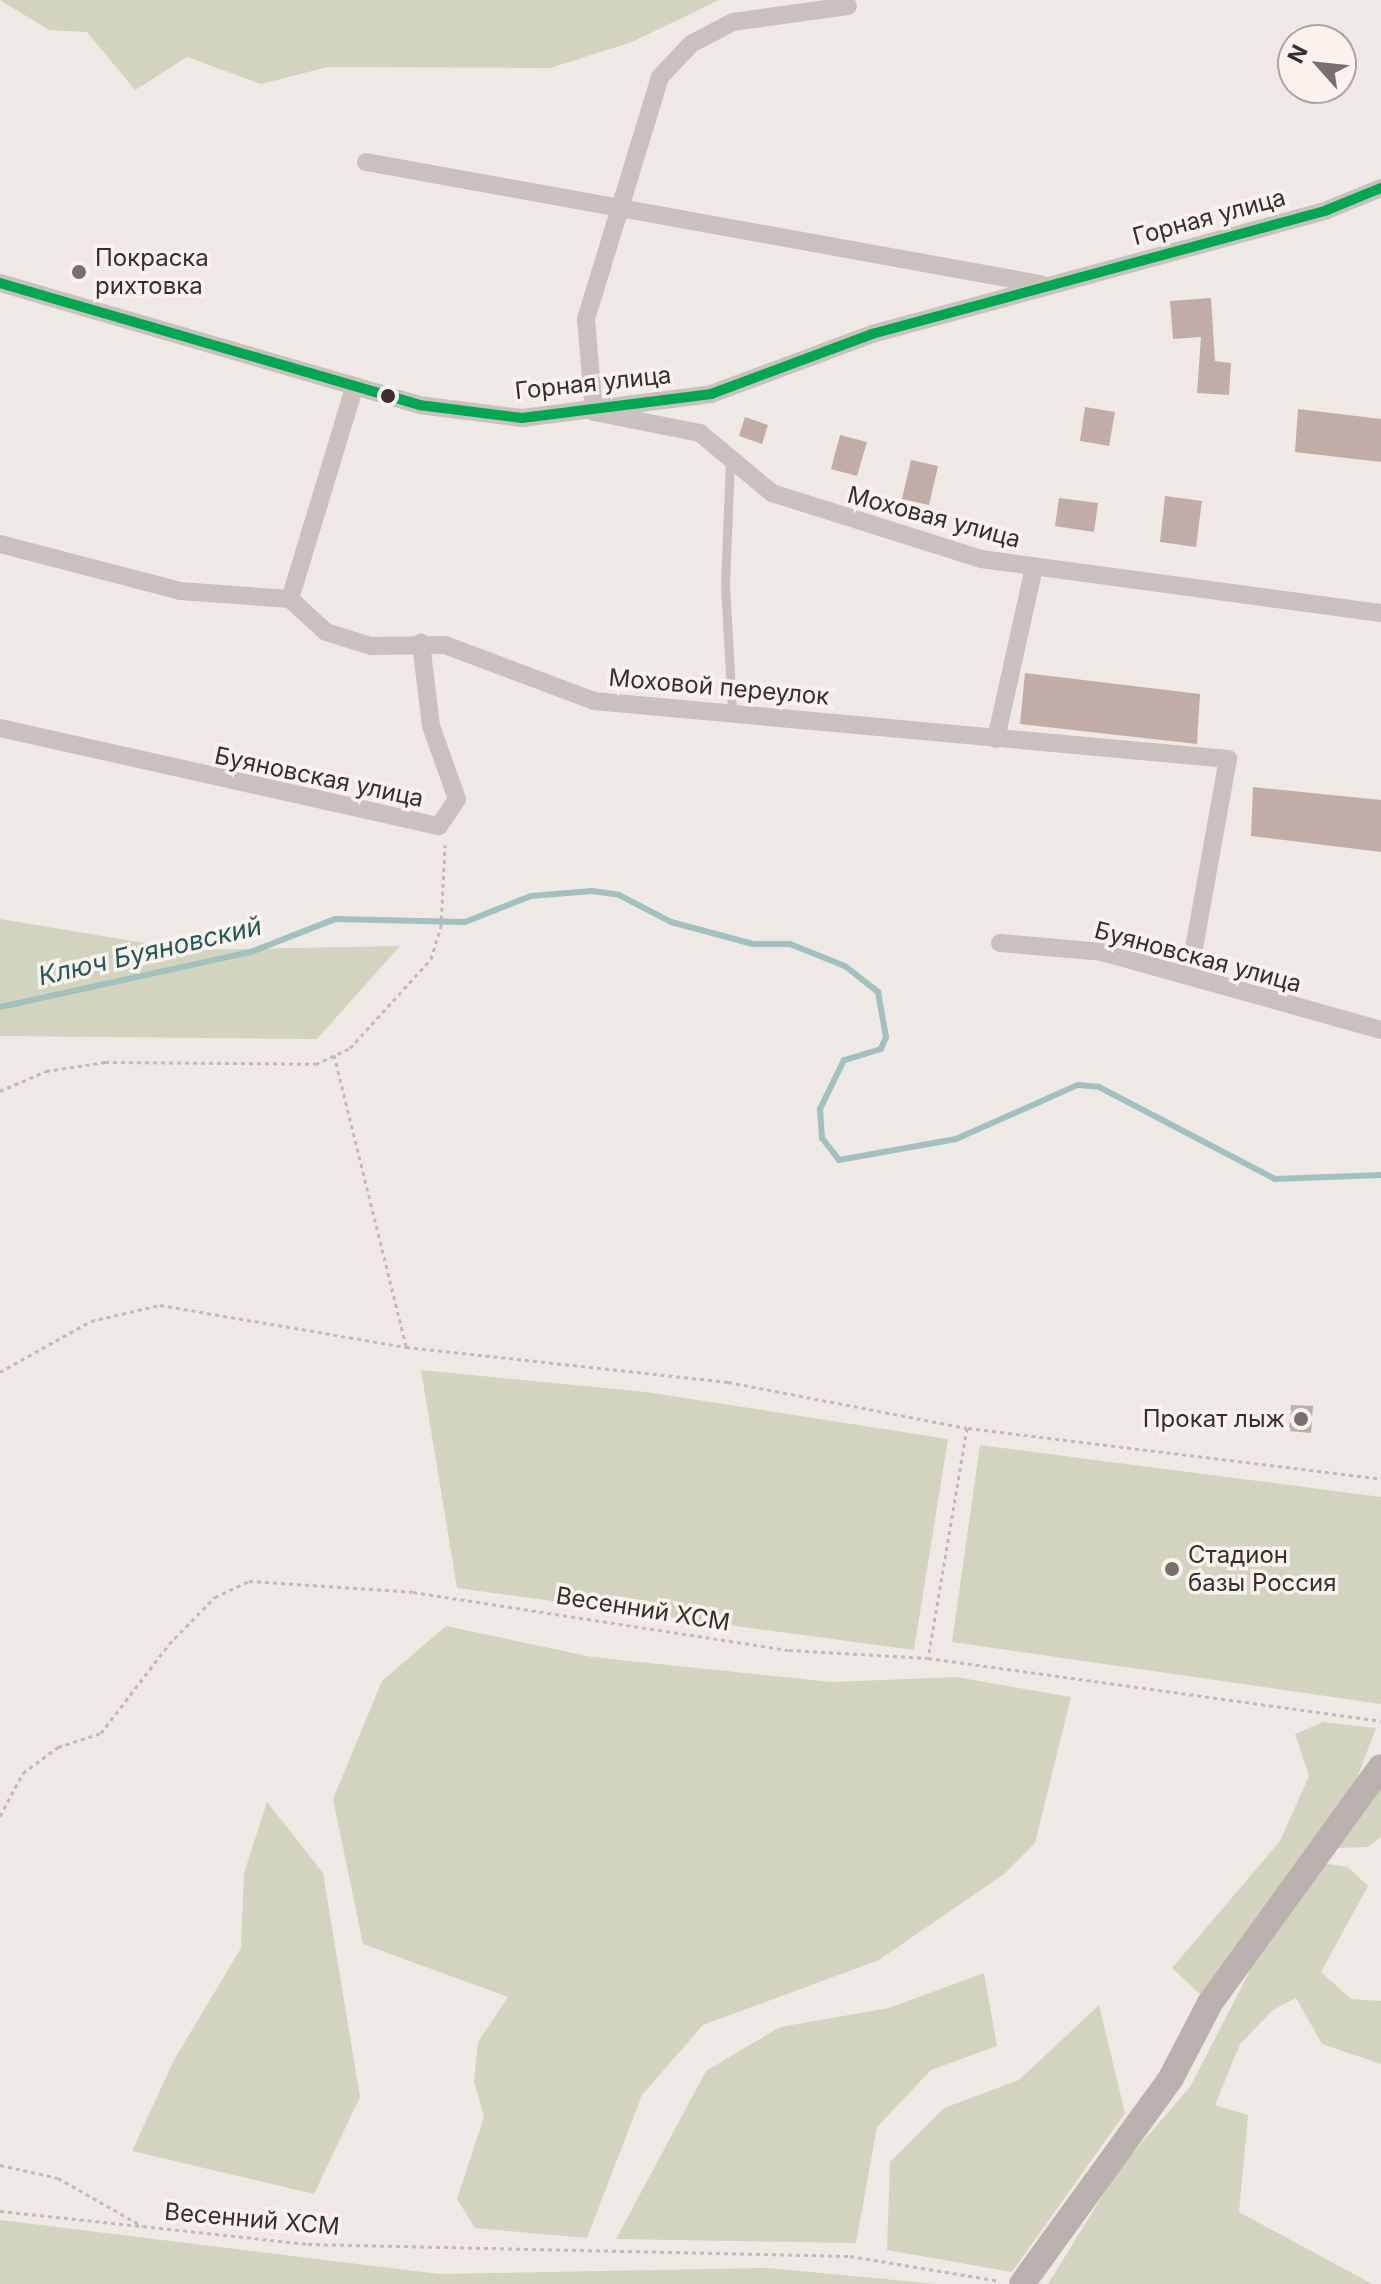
<!DOCTYPE html>
<html>
<head>
<meta charset="utf-8">
<style>
  body { margin:0 }
  #map { position:relative; width:1381px; height:2284px; overflow:hidden; background:#efe9e5; font-family:Inter,sans-serif }
  div>[style] { position:absolute }
  .green>* { inset:0; background:#d2d4c0 }
  .stream>* { height:6px; margin:-3px; padding:0 3px; transform-origin:3px; border-radius:3px; background:#a2c0bd }
  .building>* { inset:0; background:#c1aca7 }
  .path>* { height:3px; margin-top:-1.5px; transform-origin:0; background:repeating-linear-gradient(90deg,#c1bab6 0 4px,transparent 0 8px) }
  .service>* { height:9px; margin:-4.5px; padding:0 4.5px; transform-origin:4.5px; border-radius:4.5px; background:#c8c1be }
  .minor>* { height:18px; margin:-9px; padding:0 9px; transform-origin:9px; border-radius:9px; background:#c8c1be }
  .secondary>* { height:26px; margin:-13px; padding:0 13px; transform-origin:13px; border-radius:13px; background:#b9b1ae }
  .bus-1>* { height:10px; margin:-5px; padding:0 5px; transform-origin:5px; border-radius:5px; background:#00a651 }
  .dots>* { width:22px; height:22px; translate:-50% -50%; box-sizing:border-box; border:4px solid #faf3ed; border-radius:50% }
  span { translate:-50% -50%; white-space:nowrap; text-align:center; line-height:1.15; -webkit-text-stroke:7px #faf3ed; paint-order:stroke }
  .street-label { font-size:24px; color:#392e2b }
  .poi-label { font-size:24px; color:#392e2b }
  .left { translate:0 -50%; text-align:left }
  .right { translate:-100% -50%; text-align:right }
  .water-label { font-size:26px; color:#225a58; font-style:italic }
  .north { position:absolute; left:1277px; top:24px; width:80px; height:80px; box-sizing:border-box; background:#faf3ed; border:2px solid #ada49f; border-radius:50%; rotate:297deg; font-size:22px; font-weight:700; line-height:32px; text-align:center; color:#392e2b }
  .north::after { content:''; display:block; margin:auto; width:28px; height:36px; background:#796f6c; clip-path:polygon(50% 0,100% 100%,50% 72%,0 100%) }
</style>
</head>
<body>
<div id="map">
  <div class="green">
    <i style="clip-path:polygon(0 0,719px 0,632px 42px,550px 68px,328px 67px,261px 84px,187px 57px,135px 90px,87px 32px,49px 30px)"></i>
    <i style="clip-path:polygon(0 919px,186px 950px,400px 946px,317px 1039px,0 1036px)"></i>
    <i style="clip-path:polygon(421px 1370px,646px 1392px,948px 1439px,914px 1650px,457px 1588px)"></i>
    <i style="clip-path:polygon(980px 1445px,1381px 1497px,1381px 1704px,952px 1642px)"></i>
    <i style="clip-path:polygon(446px 1626px,592px 1657px,832px 1682px,956px 1677px,1071px 1697px,1035px 1843px,1004px 1874px,879px 1960px,703px 2025px,642px 2095px,587px 2238px,475px 2228px,457px 2199px,484px 2117px,474px 2081px,478px 2042px,508px 1997px,363px 1944px,333px 1799px,382px 1681px)"></i>
    <i style="clip-path:polygon(1323px 1722px,1376px 1728px,1354px 1786px,1201px 1995px,1172px 1968px,1280px 1841px,1309px 1776px,1295px 1734px)"></i>
    <i style="clip-path:polygon(1381px 1784px,1381px 1837px,1368px 1847px,1338px 1848px)"></i>
    <i style="clip-path:polygon(267px 1802px,323px 1873px,360px 2097px,314px 2194px,132px 2151px,174px 2060px,241px 1948px,244px 1873px)"></i>
    <i style="clip-path:polygon(1322px 1863px,1348px 1867px,1368px 1886px,1321px 1972px,1351px 1999px,1381px 2001px,1381px 2064px,1322px 2044px,1296px 1998px,1273px 2010px,1240px 2044px,1215px 2105px,1248px 2115px,1239px 2212px,1372px 2284px,1048px 2284px,1119px 2169px,1190px 2087px,1257px 1957px)"></i>
    <i style="clip-path:polygon(984px 1973px,997px 2046px,931px 2070px,877px 2127px,856px 2243px,616px 2239px,706px 2071px,780px 2027px,889px 2008px)"></i>
    <i style="clip-path:polygon(1099px 2005px,1125px 2113px,1012px 2272px,887px 2250px,890px 2162px,944px 2108px,1019px 2080px)"></i>
    <i style="clip-path:polygon(0 2220px,440px 2274px,768px 2268px,937px 2284px,0 2284px)"></i>
  </div>
  <div class="stream">
    <i style="left:0;top:1007px;width:257px;rotate:-12.4deg"></i>
    <i style="left:251px;top:952px;width:90px;rotate:-21.4deg"></i>
    <i style="left:335px;top:919px;width:130px;rotate:1.3deg"></i>
    <i style="left:465px;top:922px;width:71px;rotate:-21.5deg"></i>
    <i style="left:531px;top:896px;width:61px;rotate:-4.7deg"></i>
    <i style="left:592px;top:891px;width:27px;rotate:8deg"></i>
    <i style="left:619px;top:895px;width:59px;rotate:27.4deg"></i>
    <i style="left:671px;top:922px;width:85px;rotate:15deg"></i>
    <i style="left:753px;top:944px;width:37px"></i>
    <i style="left:790px;top:944px;width:59px;rotate:21.8deg"></i>
    <i style="left:845px;top:966px;width:42px;rotate:38.2deg"></i>
    <i style="left:878px;top:992px;width:46px;rotate:79.9deg"></i>
    <i style="left:886px;top:1037px;width:13px;rotate:113deg"></i>
    <i style="left:881px;top:1049px;width:39px;rotate:163deg"></i>
    <i style="left:844px;top:1060px;width:55px;rotate:116.1deg"></i>
    <i style="left:820px;top:1109px;width:29px;rotate:86deg"></i>
    <i style="left:822px;top:1138px;width:28px;rotate:52deg"></i>
    <i style="left:839px;top:1160px;width:119px;rotate:-10.2deg"></i>
    <i style="left:956px;top:1139px;width:133px;rotate:-23.9deg"></i>
    <i style="left:1078px;top:1085px;width:21px;rotate:5deg"></i>
    <i style="left:1099px;top:1087px;width:199px;rotate:27.6deg"></i>
    <i style="left:1275px;top:1179px;width:106px;rotate:-2.2deg"></i>
  </div>
  <div class="building">
    <i style="clip-path:polygon(1211px 298px,1215px 361px,1231px 363px,1229px 395px,1197px 393px,1201px 337px,1173px 339px,1170px 301px)"></i>
    <i style="clip-path:polygon(1085px 407px,1115px 412px,1109px 446px,1080px 441px)"></i>
    <i style="clip-path:polygon(1298px 409px,1381px 419px,1381px 462px,1295px 452px)"></i>
    <i style="clip-path:polygon(745px 417px,768px 425px,762px 444px,739px 436px)"></i>
    <i style="clip-path:polygon(840px 435px,867px 442px,857px 476px,831px 469px)"></i>
    <i style="clip-path:polygon(911px 460px,938px 466px,929px 505px,902px 499px)"></i>
    <i style="clip-path:polygon(1165px 496px,1202px 501px,1196px 547px,1160px 542px)"></i>
    <i style="clip-path:polygon(1059px 498px,1098px 503px,1094px 532px,1055px 526px)"></i>
    <i style="clip-path:polygon(1025px 673px,1200px 694px,1197px 744px,1020px 724px)"></i>
    <i style="clip-path:polygon(1253px 787px,1381px 800px,1381px 852px,1251px 836px)"></i>
    <i style="clip-path:polygon(1291px 1405px,1313px 1406px,1311px 1433px,1289px 1431px)"></i>
  </div>
  <div class="path">
    <i style="left:334px;top:1055px;width:301px;rotate:76.1deg"></i>
    <i style="left:0;top:1091px;width:50px;rotate:-23.5deg"></i>
    <i style="left:46px;top:1071px;width:60px;rotate:-8.7deg"></i>
    <i style="left:105px;top:1062px;width:211px;rotate:0.5deg"></i>
    <i style="left:316px;top:1064px;width:38px;rotate:-25deg"></i>
    <i style="left:350px;top:1048px;width:120px;rotate:-47.7deg"></i>
    <i style="left:431px;top:959px;width:34px;rotate:-73deg"></i>
    <i style="left:441px;top:927px;width:82px;rotate:-87.2deg"></i>
    <i style="left:0;top:1372px;width:104px;rotate:-29.3deg"></i>
    <i style="left:91px;top:1321px;width:71px;rotate:-13.1deg"></i>
    <i style="left:160px;top:1305px;width:250px;rotate:9.7deg"></i>
    <i style="left:406px;top:1347px;width:324px;rotate:6.2deg"></i>
    <i style="left:728px;top:1382px;width:243px;rotate:10.9deg"></i>
    <i style="left:967px;top:1428px;width:233px;rotate:99.6deg"></i>
    <i style="left:968px;top:1428px;width:416px;rotate:7deg"></i>
    <i style="left:0;top:1816px;width:49px;rotate:-61.9deg"></i>
    <i style="left:23px;top:1773px;width:44px;rotate:-36.6deg"></i>
    <i style="left:58px;top:1747px;width:45px;rotate:-18deg"></i>
    <i style="left:101px;top:1733px;width:112px;rotate:-52.6deg"></i>
    <i style="left:169px;top:1644px;width:66px;rotate:-45.6deg"></i>
    <i style="left:215px;top:1597px;width:38px;rotate:-25deg"></i>
    <i style="left:249px;top:1581px;width:164px;rotate:3.8deg"></i>
    <i style="left:413px;top:1592px;width:380px;rotate:8.8deg"></i>
    <i style="left:789px;top:1650px;width:139px;rotate:3.3deg"></i>
    <i style="left:928px;top:1658px;width:457px;rotate:7.9deg"></i>
    <i style="left:0;top:2165px;width:59px;rotate:12.6deg"></i>
    <i style="left:58px;top:2178px;width:97px;rotate:29.7deg"></i>
    <i style="left:0;top:2211px;width:310px;rotate:6.1deg"></i>
    <i style="left:308px;top:2244px;width:542px;rotate:1.27deg"></i>
    <i style="left:850px;top:2256px;width:152px;rotate:9.5deg"></i>
  </div>
  <div class="service">
    <i style="left:730px;top:460px;width:125px;rotate:92.3deg"></i>
    <i style="left:725px;top:585px;width:127px;rotate:86.8deg"></i>
  </div>
  <div class="minor">
    <i style="left:848px;top:6px;width:116px;rotate:172.1deg"></i>
    <i style="left:733px;top:22px;width:47px;rotate:152.4deg"></i>
    <i style="left:691px;top:44px;width:45px;rotate:133.2deg"></i>
    <i style="left:660px;top:77px;width:253px;rotate:107deg"></i>
    <i style="left:586px;top:319px;width:93px;rotate:85.1deg"></i>
    <i style="left:594px;top:412px;width:108px;rotate:11.2deg"></i>
    <i style="left:700px;top:433px;width:94px;rotate:39.8deg"></i>
    <i style="left:772px;top:493px;width:219px;rotate:17.5deg"></i>
    <i style="left:981px;top:559px;width:404px;rotate:7.7deg"></i>
    <i style="left:366px;top:162px;width:685px;rotate:10.26deg"></i>
    <i style="left:0;top:283px;width:436px;rotate:16.2deg"></i>
    <i style="left:419px;top:405px;width:104px;rotate:7.2deg"></i>
    <i style="left:522px;top:418px;width:191px;rotate:-7.2deg"></i>
    <i style="left:711px;top:394px;width:172px;rotate:-20.4deg"></i>
    <i style="left:872px;top:334px;width:472px;rotate:-15.2deg"></i>
    <i style="left:1327px;top:210px;width:58px;rotate:-22.2deg"></i>
    <i style="left:0;top:544px;width:186px;rotate:14.6deg"></i>
    <i style="left:180px;top:591px;width:110px;rotate:4.2deg"></i>
    <i style="left:290px;top:599px;width:220px;rotate:-73.1deg"></i>
    <i style="left:290px;top:599px;width:49px;rotate:42.5deg"></i>
    <i style="left:326px;top:632px;width:47px;rotate:17.3deg"></i>
    <i style="left:371px;top:646px;width:74px;rotate:-0.8deg"></i>
    <i style="left:445px;top:645px;width:159px;rotate:20.6deg"></i>
    <i style="left:594px;top:701px;width:637px;rotate:5.23deg"></i>
    <i style="left:1228px;top:759px;width:220px;rotate:100.2deg"></i>
    <i style="left:0;top:728px;width:450px;rotate:12.6deg"></i>
    <i style="left:439px;top:826px;width:32px;rotate:-56deg"></i>
    <i style="left:457px;top:799px;width:77px;rotate:-109.6deg"></i>
    <i style="left:431px;top:726px;width:84px;rotate:-96.9deg"></i>
    <i style="left:996px;top:739px;width:175px;rotate:-77.5deg"></i>
    <i style="left:1000px;top:943px;width:102px;rotate:5deg"></i>
    <i style="left:1102px;top:952px;width:290px;rotate:15.6deg"></i>
  </div>
  <div class="secondary">
    <i style="left:1022px;top:2284px;width:254px;rotate:-54.1deg"></i>
    <i style="left:1171px;top:2078px;width:85px;rotate:-62.5deg"></i>
    <i style="left:1210px;top:2003px;width:291px;rotate:-54.1deg"></i>
  </div>
  <div class="bus-1">
    <i style="left:0;top:283px;width:436px;rotate:16.2deg"></i>
    <i style="left:419px;top:405px;width:104px;rotate:7.2deg"></i>
    <i style="left:522px;top:418px;width:191px;rotate:-7.2deg"></i>
    <i style="left:711px;top:394px;width:172px;rotate:-20.4deg"></i>
    <i style="left:872px;top:334px;width:472px;rotate:-15.2deg"></i>
    <i style="left:1327px;top:210px;width:58px;rotate:-22.2deg"></i>
  </div>
  <div class="dots">
    <i style="left:79px;top:272px;background:#796f6c"></i>
    <i style="left:388px;top:396px;background:#392e2b"></i>
    <i style="left:1301px;top:1419px;background:#796f6c"></i>
    <i style="left:1172px;top:1569px;background:#796f6c"></i>
  </div>
  <div class="street-label">
    <span style="left:1209px;top:217px;rotate:-15deg">Горная улица</span>
    <span style="left:593px;top:383px;rotate:-6deg">Горная улица</span>
    <span style="left:934px;top:517px;rotate:15deg">Моховая улица</span>
    <span style="left:719px;top:687px;rotate:5deg">Моховой переулок</span>
    <span style="left:319px;top:777px;rotate:12deg">Буяновская улица</span>
    <span style="left:1198px;top:957px;rotate:15deg">Буяновская улица</span>
    <span style="left:643px;top:1609px;rotate:9deg">Весенний ХСМ</span>
    <span style="left:252px;top:2219px;rotate:5deg">Весенний ХСМ</span>
  </div>
  <div class="poi-label">
    <span class="left" style="left:95px;top:272px">Покраска<br>рихтовка</span>
    <span class="right" style="left:1285px;top:1419px">Прокат лыж</span>
    <span class="left" style="left:1188px;top:1569px">Стадион<br>базы Россия</span>
  </div>
  <div class="water-label">
    <span style="left:150px;top:951px;rotate:-13deg">Ключ Буяновский</span>
  </div>
  <div class="north">N</div>
</div>
</body>
</html>
